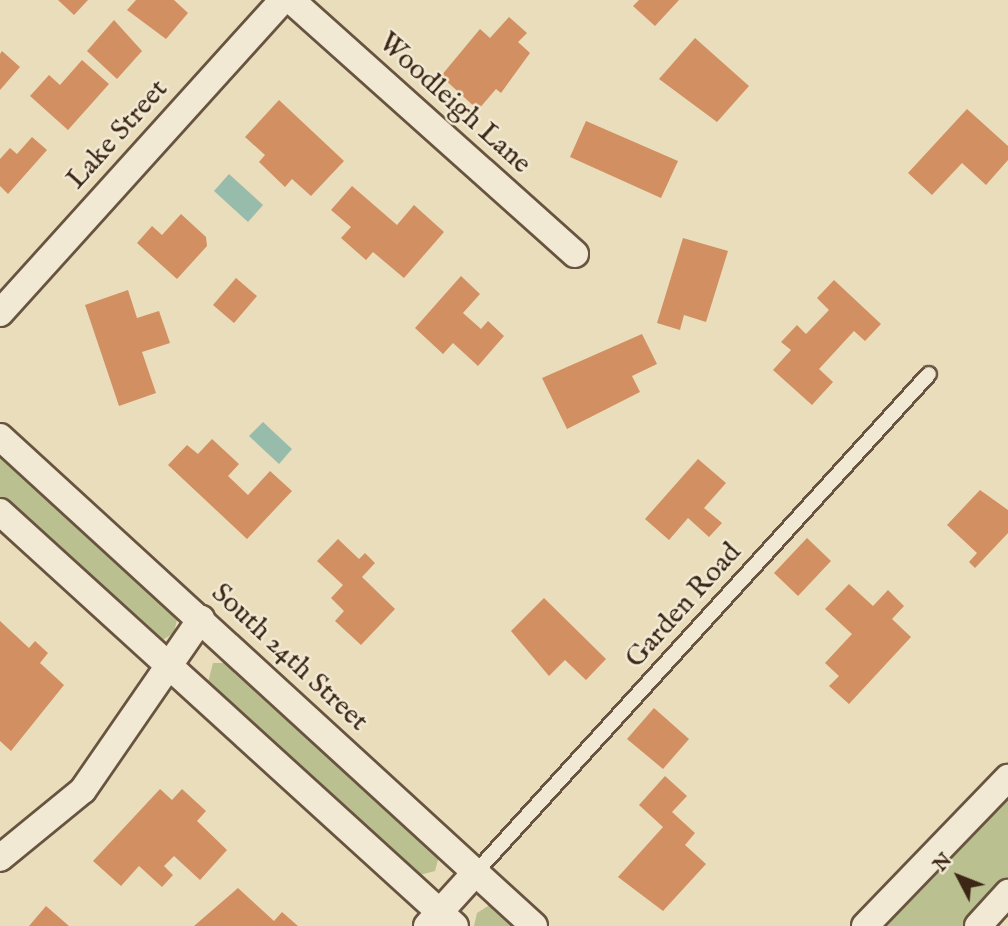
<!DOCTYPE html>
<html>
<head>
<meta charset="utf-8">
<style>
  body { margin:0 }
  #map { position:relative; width:1008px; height:926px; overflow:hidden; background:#eaddbc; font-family:"IM FELL English",serif }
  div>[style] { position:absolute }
  .green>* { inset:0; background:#bac08f }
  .water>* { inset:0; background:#98bcac }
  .building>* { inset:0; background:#d28f62 }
  .roads { filter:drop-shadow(2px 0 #685440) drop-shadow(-2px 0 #685440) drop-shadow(0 2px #685440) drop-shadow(0 -2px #685440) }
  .lane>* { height:14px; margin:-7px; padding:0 7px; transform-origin:7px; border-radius:7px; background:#f1e9d3 }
  .street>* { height:26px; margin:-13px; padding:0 13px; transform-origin:13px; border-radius:13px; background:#f1e9d3 }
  span { translate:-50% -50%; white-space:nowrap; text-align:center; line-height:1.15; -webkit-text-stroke:5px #f1e9d3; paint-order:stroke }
  .street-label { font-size:28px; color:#3c2717 }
  .north { position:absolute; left:924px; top:842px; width:70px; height:70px; -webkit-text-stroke:5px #f1e9d3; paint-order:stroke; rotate:312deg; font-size:19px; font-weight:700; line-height:28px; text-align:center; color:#3c2717 }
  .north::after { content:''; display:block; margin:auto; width:24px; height:32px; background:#3c2717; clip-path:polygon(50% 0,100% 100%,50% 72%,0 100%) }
</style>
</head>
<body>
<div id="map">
  <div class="green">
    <i style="clip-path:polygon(0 454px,178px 615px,174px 633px,161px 641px,149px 636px,0 498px)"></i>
    <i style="clip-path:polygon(213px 663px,229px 663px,439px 856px,435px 871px,416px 876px,207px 686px)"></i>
    <i style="clip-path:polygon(1008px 788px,1008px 878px,964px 926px,872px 926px)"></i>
    <i style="clip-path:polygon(488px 906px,495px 908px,517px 926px,474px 926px,477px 913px)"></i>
  </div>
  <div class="water">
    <i style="clip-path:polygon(229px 174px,263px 205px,248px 222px,214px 191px)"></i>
    <i style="clip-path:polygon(263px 422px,292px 449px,279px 464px,249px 436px)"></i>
  </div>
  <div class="building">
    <i style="clip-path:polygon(58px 0,88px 0,74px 15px)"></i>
    <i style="clip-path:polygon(136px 0,174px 0,188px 13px,166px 39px,127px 10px)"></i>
    <i style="clip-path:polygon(639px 0,679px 0,655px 26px,633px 6px)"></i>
    <i style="clip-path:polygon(509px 17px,527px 33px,518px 42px,530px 53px,501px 93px,496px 89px,478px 110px,441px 76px,480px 29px,490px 38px)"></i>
    <i style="clip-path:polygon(114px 20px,142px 51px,117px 79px,87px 51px)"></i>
    <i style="clip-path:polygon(695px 38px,749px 86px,717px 122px,659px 79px)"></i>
    <i style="clip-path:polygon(2px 51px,20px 67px,0 90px,0 54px)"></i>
    <i style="clip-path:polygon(82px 60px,109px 84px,68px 130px,30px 96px,49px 75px,60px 85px)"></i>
    <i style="clip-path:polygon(279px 100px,344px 161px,311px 196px,292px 179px,285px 187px,259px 162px,265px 155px,245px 137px)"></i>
    <i style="clip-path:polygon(967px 109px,1008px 146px,1008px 160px,986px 185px,962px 163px,932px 195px,908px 173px)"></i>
    <i style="clip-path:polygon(586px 121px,678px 161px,661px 198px,570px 157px)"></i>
    <i style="clip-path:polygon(32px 137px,47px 150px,8px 194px,0 186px,0 159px,10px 148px,17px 154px)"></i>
    <i style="clip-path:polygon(352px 186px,397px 225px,414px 205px,444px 232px,404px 278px,373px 252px,366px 260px,341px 238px,351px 227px,331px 210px)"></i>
    <i style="clip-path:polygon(181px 214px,206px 237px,207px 246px,177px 279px,137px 243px,152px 226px,162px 235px)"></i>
    <i style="clip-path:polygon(683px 238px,728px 251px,706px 322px,684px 315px,680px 330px,657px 323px)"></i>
    <i style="clip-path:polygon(461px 276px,480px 294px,463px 313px,481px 329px,488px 321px,504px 336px,478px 366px,453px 343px,443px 354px,415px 328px)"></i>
    <i style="clip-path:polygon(236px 278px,257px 296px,234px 323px,213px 305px)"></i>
    <i style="clip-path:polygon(834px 280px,881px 324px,865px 341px,854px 331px,819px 369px,833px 382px,812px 405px,773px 370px,791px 350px,781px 342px,797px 325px,806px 334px,829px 310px,817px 298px)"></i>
    <i style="clip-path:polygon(128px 290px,137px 318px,159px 311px,170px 343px,142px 352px,156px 393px,119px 406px,85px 305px)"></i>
    <i style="clip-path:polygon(642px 334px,657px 364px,632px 376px,640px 392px,567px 429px,542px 378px)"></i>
    <i style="clip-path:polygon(212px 439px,239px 464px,228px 476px,248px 495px,270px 471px,292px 491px,247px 539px,168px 465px,187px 445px,198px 454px)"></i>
    <i style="clip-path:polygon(698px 459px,726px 483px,704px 508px,722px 523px,709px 537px,688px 518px,669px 540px,645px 519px)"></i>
    <i style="clip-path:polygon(980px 490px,1008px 510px,1008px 533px,975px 568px,969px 562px,977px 553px,947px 525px)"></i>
    <i style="clip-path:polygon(807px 538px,831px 561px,798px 596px,774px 573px)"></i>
    <i style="clip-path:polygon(338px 539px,359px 559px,365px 553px,375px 563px,362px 577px,395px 609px,361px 645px,335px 621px,344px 611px,331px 598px,343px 585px,317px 561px)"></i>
    <i style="clip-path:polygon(849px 584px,873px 606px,888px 590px,904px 606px,892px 619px,911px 637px,849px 704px,829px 686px,839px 676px,825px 663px,852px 634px,825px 609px)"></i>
    <i style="clip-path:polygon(544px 598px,606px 659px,586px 680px,565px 660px,549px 676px,511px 631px)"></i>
    <i style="clip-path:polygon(0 621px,29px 648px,35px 641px,48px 653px,40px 663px,64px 685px,11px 751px,0 741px)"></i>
    <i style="clip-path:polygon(654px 708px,689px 739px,663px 769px,627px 739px)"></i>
    <i style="clip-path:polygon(665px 776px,687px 796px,672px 812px,695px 833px,685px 845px,706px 864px,663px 911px,618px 877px,663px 827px,639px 805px)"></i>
    <i style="clip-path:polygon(160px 789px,172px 800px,182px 789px,206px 811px,197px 821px,227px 850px,200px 880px,174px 856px,164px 866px,173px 875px,162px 887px,139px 866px,121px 886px,93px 861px)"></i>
    <i style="clip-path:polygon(238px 888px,274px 921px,282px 912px,298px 926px,194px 926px)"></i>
    <i style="clip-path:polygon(46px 906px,69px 926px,29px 926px)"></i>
  </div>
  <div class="roads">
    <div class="lane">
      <i style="left:476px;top:872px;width:673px;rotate:-47.71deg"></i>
    </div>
    <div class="street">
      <i style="left:291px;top:0;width:381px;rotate:41.8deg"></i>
      <i style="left:0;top:313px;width:422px;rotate:-47.9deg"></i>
      <i style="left:0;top:437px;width:724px;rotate:42.48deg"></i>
      <i style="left:0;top:512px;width:615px;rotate:42.3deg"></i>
      <i style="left:0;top:858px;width:107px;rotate:-39.3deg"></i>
      <i style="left:83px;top:790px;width:208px;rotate:-55.4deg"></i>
      <i style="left:427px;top:926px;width:73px;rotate:-47.8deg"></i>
      <i style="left:865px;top:926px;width:206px;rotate:-46deg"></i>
      <i style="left:978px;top:926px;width:45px;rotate:-47.7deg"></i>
    </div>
  </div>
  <div class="street-label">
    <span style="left:454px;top:104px;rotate:42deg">Woodleigh Lane</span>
    <span style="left:118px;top:135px;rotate:-48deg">Lake Street</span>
    <span style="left:684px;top:606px;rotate:-48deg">Garden Road</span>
    <span style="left:289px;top:658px;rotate:43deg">South 24th Street</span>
  </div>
  <div class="north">N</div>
</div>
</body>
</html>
